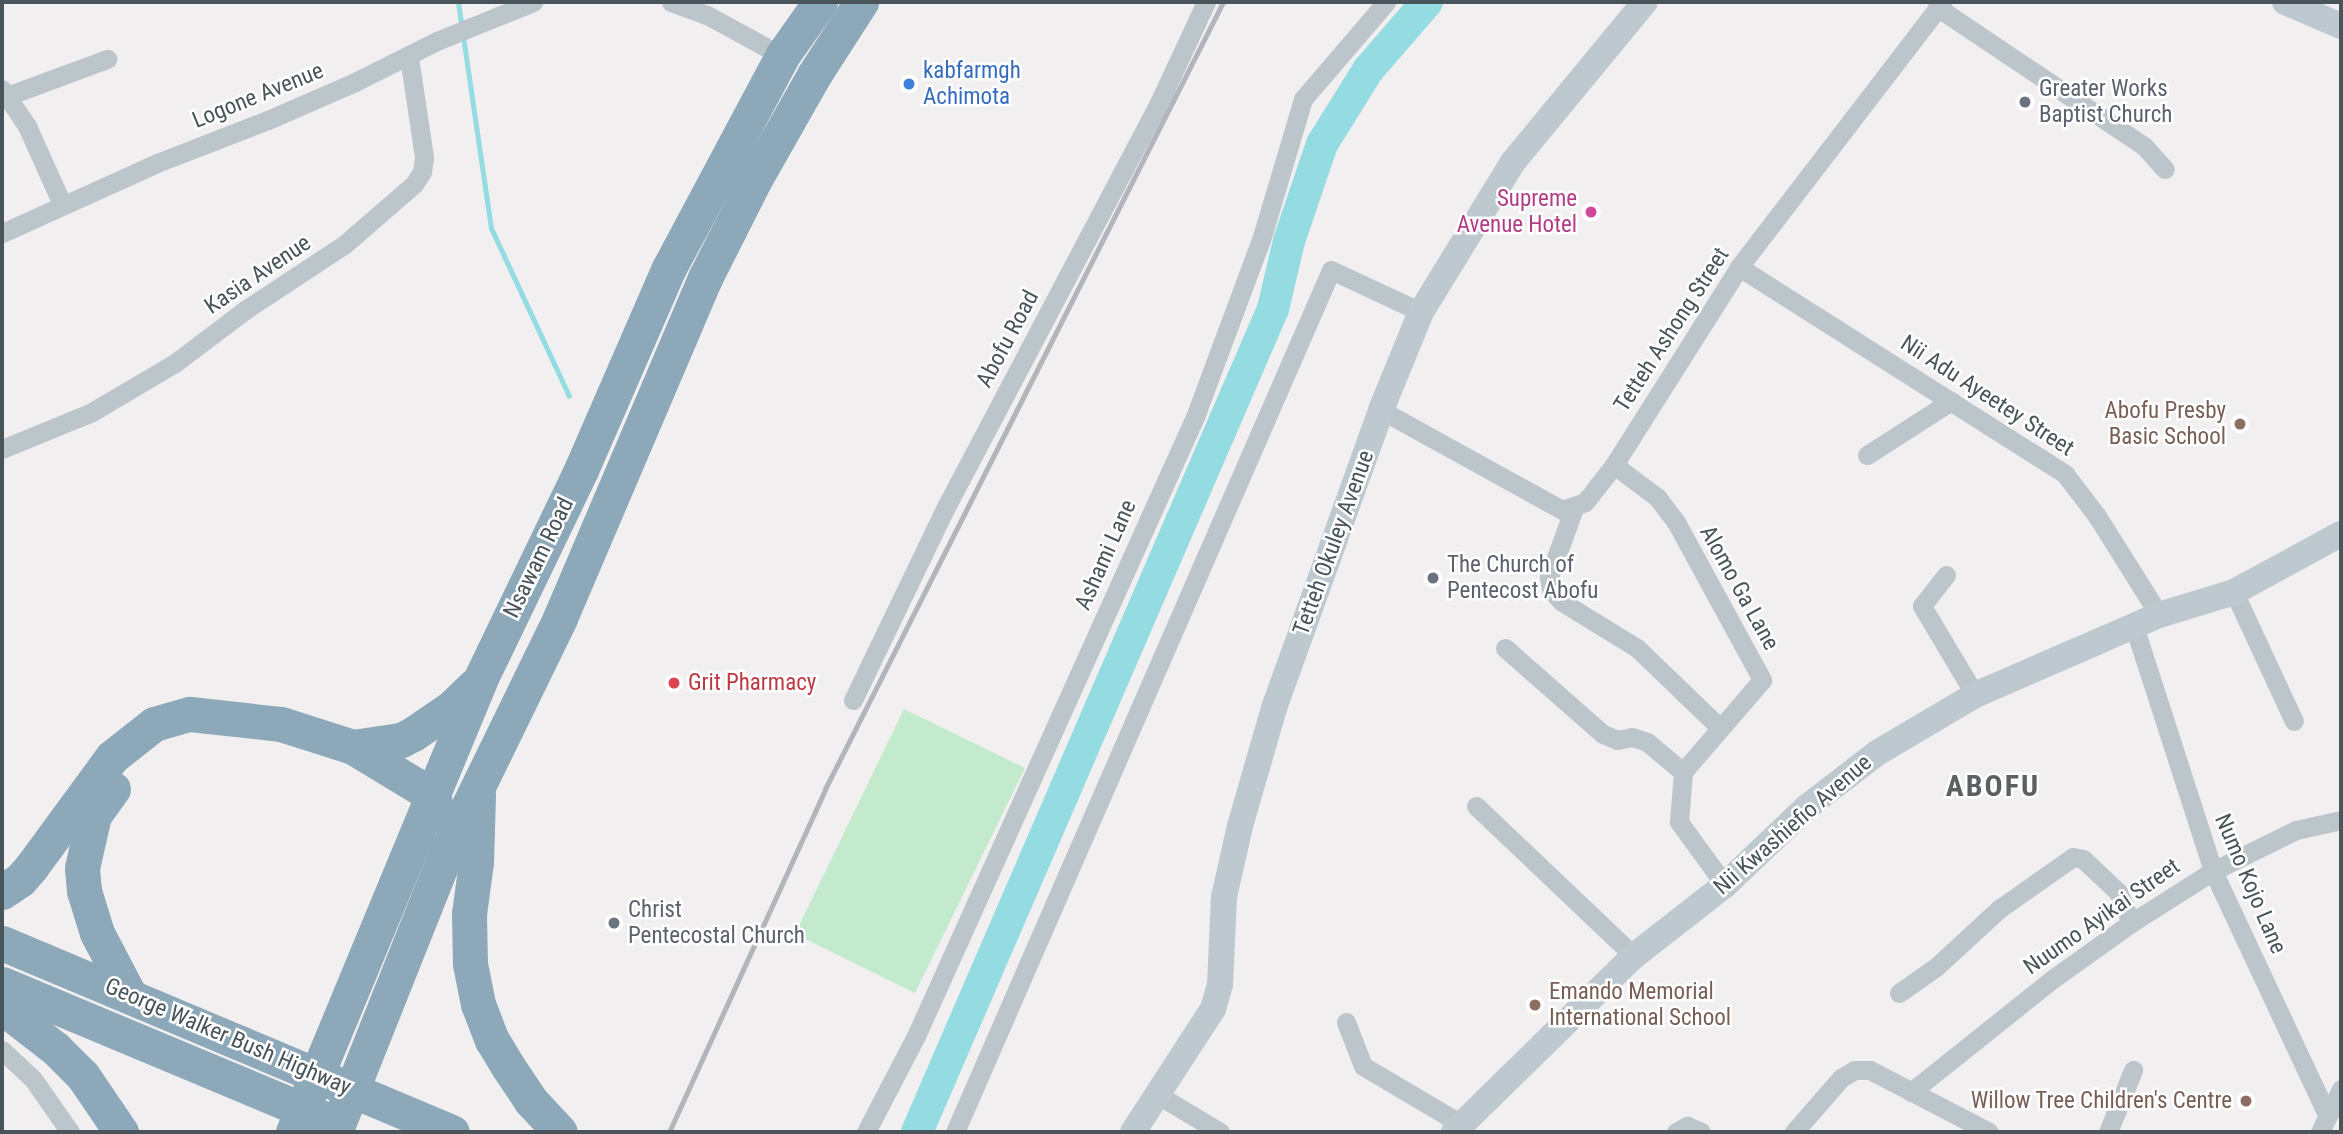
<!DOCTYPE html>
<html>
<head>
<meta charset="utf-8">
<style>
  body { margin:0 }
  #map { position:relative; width:2343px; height:1134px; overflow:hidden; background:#f1eff0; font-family:"Roboto Condensed",sans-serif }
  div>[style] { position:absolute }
  .green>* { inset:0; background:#c3eacd }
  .stream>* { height:5px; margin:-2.5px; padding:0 2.5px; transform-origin:2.5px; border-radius:2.5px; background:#94dce2 }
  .river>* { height:32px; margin:-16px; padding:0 16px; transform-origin:16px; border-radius:16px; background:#94dce2 }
  .street>* { height:19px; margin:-9.5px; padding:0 9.5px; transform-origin:9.5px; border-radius:9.5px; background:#bcc5ca }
  .secondary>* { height:26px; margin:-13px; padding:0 13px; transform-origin:13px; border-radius:13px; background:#bdc8cf }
  .highway>* { height:35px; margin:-17.5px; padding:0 17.5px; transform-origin:17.5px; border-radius:17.5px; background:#8ca8b9 }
  .rail>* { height:5px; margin:-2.5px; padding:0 2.5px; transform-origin:2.5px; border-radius:2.5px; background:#b2b5b9 }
  .dots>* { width:19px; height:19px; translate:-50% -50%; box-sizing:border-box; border:4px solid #fff; border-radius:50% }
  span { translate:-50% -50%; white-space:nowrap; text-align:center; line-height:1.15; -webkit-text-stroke:5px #fff; paint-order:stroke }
  .shop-label { font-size:23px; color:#366cbe }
  .left { translate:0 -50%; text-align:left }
  .worship-label { font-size:23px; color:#5b616d }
  .street-label { font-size:23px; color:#49555b }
  .hotel-label { font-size:23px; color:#b23c85 }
  .right { translate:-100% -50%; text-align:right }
  .education-label { font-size:23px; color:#785e54 }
  .health-label { font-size:23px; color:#be3a42 }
  .district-label { font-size:30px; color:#5c6063; font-weight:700; letter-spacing:2px }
  .frame { position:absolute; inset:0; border:4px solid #49555b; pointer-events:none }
</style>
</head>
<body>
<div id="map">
  <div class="green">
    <i style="clip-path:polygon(904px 709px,1025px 768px,915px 993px,795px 934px)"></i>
  </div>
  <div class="stream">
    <i style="left:458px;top:2px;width:228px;rotate:81.7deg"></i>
    <i style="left:491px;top:228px;width:185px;rotate:65.1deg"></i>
  </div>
  <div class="river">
    <i style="left:917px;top:1132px;width:897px;rotate:-66.61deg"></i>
    <i style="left:1273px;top:309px;width:70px;rotate:-76.8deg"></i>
    <i style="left:1289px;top:241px;width:102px;rotate:-71.2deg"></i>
    <i style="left:1322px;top:144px;width:87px;rotate:-58.1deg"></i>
    <i style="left:1368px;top:70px;width:90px;rotate:-49.1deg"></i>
  </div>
  <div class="street">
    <i style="left:671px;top:2px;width:38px;rotate:20deg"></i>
    <i style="left:707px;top:15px;width:85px;rotate:28.7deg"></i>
    <i style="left:1937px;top:7px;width:249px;rotate:33.9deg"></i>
    <i style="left:2144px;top:146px;width:31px;rotate:48deg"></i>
    <i style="left:2px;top:89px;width:45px;rotate:56deg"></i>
    <i style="left:27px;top:126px;width:85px;rotate:65.8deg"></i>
    <i style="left:7px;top:96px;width:107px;rotate:-20.3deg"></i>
    <i style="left:2px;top:233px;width:170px;rotate:-24.3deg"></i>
    <i style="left:157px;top:163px;width:119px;rotate:-21.2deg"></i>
    <i style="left:268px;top:120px;width:95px;rotate:-23.6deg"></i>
    <i style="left:355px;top:82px;width:92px;rotate:-26.6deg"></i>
    <i style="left:437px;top:41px;width:104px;rotate:-22.1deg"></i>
    <i style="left:1739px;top:267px;width:386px;rotate:32.4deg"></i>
    <i style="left:2065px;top:474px;width:53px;rotate:52.7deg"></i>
    <i style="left:2097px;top:516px;width:117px;rotate:57.9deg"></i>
    <i style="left:1381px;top:410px;width:207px;rotate:28.9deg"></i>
    <i style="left:1562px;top:510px;width:24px;rotate:-19deg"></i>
    <i style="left:1585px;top:502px;width:47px;rotate:-51.9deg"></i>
    <i style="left:1614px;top:465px;width:234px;rotate:-57.7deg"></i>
    <i style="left:1739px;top:267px;width:334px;rotate:-52.5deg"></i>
    <i style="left:2px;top:449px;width:97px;rotate:-22.3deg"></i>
    <i style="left:92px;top:412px;width:96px;rotate:-30.6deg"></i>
    <i style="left:175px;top:363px;width:88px;rotate:-37.1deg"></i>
    <i style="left:245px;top:310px;width:120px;rotate:-33.4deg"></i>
    <i style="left:345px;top:244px;width:91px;rotate:-41deg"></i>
    <i style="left:414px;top:184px;width:14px;rotate:-56deg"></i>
    <i style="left:422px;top:172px;width:15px;rotate:-82deg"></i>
    <i style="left:424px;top:157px;width:101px;rotate:-98.5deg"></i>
    <i style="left:1867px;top:455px;width:100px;rotate:-32.7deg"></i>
    <i style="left:1614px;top:465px;width:54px;rotate:36.7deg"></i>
    <i style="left:1657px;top:497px;width:31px;rotate:53deg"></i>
    <i style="left:1676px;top:522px;width:180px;rotate:61.4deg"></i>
    <i style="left:1762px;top:680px;width:121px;rotate:130.7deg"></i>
    <i style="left:1683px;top:772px;width:50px;rotate:94.6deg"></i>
    <i style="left:1679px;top:822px;width:78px;rotate:53.9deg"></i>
    <i style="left:1574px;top:508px;width:73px;rotate:109.9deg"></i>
    <i style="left:1549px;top:577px;width:13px;rotate:81deg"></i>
    <i style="left:1551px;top:590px;width:16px;rotate:47deg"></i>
    <i style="left:1562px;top:602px;width:88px;rotate:31.5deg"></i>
    <i style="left:1637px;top:648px;width:115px;rotate:43.9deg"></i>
    <i style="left:1946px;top:575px;width:39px;rotate:128deg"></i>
    <i style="left:1922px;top:606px;width:104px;rotate:59.2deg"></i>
    <i style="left:2234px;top:592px;width:142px;rotate:65.1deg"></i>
    <i style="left:2134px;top:626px;width:257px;rotate:72.1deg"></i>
    <i style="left:2213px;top:871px;width:268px;rotate:64.9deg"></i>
    <i style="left:1505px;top:648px;width:130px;rotate:41.3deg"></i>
    <i style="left:1603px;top:734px;width:15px;rotate:23deg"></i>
    <i style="left:1617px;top:740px;width:15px;rotate:-11deg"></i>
    <i style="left:1632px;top:737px;width:16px;rotate:18deg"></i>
    <i style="left:1647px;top:742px;width:47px;rotate:39.8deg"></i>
    <i style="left:853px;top:700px;width:216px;rotate:-64.3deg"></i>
    <i style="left:947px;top:505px;width:450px;rotate:-62.2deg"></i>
    <i style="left:1157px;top:107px;width:116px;rotate:-65deg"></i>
    <i style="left:1476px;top:806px;width:218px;rotate:43.5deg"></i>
    <i style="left:1899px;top:993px;width:45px;rotate:-35.1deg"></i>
    <i style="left:1936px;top:967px;width:86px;rotate:-42.6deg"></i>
    <i style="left:1999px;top:909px;width:90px;rotate:-35.1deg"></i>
    <i style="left:2073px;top:857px;width:10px;rotate:11deg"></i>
    <i style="left:2083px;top:859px;width:48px;rotate:43.3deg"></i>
    <i style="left:2118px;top:892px;width:34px;rotate:67deg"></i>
    <i style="left:1346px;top:1022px;width:47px;rotate:68.9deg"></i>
    <i style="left:1363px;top:1066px;width:114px;rotate:30.6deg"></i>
    <i style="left:2px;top:1050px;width:42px;rotate:43.1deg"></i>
    <i style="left:33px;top:1079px;width:65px;rotate:55.1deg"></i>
    <i style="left:1911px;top:1092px;width:183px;rotate:-38.6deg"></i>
    <i style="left:2054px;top:978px;width:95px;rotate:-35.5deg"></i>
    <i style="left:2131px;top:923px;width:97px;rotate:-32.4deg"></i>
    <i style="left:2213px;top:871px;width:93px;rotate:-26.3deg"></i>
    <i style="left:2296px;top:830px;width:46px;rotate:-12.5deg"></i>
    <i style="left:1158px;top:1095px;width:72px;rotate:30.8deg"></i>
    <i style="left:866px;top:1132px;width:108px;rotate:-62.5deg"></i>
    <i style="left:916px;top:1036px;width:679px;rotate:-65.74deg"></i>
    <i style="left:1195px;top:417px;width:189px;rotate:-69.6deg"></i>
    <i style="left:1261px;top:240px;width:147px;rotate:-73.4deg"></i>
    <i style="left:1303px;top:99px;width:128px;rotate:-49.4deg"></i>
    <i style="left:955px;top:1132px;width:940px;rotate:-66.43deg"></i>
    <i style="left:1331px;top:270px;width:99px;rotate:25deg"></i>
    <i style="left:1676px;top:1132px;width:13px;rotate:-29deg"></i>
    <i style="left:1687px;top:1126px;width:15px;rotate:23deg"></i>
    <i style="left:1794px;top:1132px;width:72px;rotate:-49deg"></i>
    <i style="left:1841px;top:1078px;width:16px;rotate:-30deg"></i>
    <i style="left:1855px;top:1070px;width:15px"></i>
    <i style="left:1870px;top:1070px;width:134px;rotate:27.5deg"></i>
    <i style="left:2108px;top:1132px;width:67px;rotate:-68deg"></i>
    <i style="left:2320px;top:1132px;width:48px;rotate:-64deg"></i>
  </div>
  <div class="secondary">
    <i style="left:2285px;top:2px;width:61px;rotate:23.2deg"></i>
    <i style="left:1133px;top:1132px;width:147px;rotate:-57deg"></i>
    <i style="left:1213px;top:1009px;width:25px;rotate:-74deg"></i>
    <i style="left:1220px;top:985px;width:88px;rotate:-87.4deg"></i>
    <i style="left:1224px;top:897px;width:73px;rotate:-77.3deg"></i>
    <i style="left:1240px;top:826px;width:123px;rotate:-73.9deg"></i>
    <i style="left:1274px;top:708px;width:317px;rotate:-70.2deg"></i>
    <i style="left:1381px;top:410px;width:106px;rotate:-67.8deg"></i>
    <i style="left:1421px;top:312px;width:176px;rotate:-58.5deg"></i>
    <i style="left:1513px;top:162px;width:207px;rotate:-50.5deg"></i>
    <i style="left:1454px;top:1132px;width:252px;rotate:-44.4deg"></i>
    <i style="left:1634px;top:956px;width:115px;rotate:-38deg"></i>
    <i style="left:1725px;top:885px;width:113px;rotate:-43.6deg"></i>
    <i style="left:1807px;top:807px;width:88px;rotate:-37.6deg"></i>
    <i style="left:1877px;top:753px;width:114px;rotate:-30.6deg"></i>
    <i style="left:1975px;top:695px;width:201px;rotate:-23.5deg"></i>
    <i style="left:2159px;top:615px;width:78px;rotate:-17deg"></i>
    <i style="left:2234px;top:592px;width:122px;rotate:-28.5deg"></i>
  </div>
  <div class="highway">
    <i style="left:353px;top:747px;width:49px;rotate:-8.3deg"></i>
    <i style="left:401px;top:740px;width:13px;rotate:-27deg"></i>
    <i style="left:413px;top:734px;width:46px;rotate:-34.4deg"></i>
    <i style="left:451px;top:708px;width:32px;rotate:-44deg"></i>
    <i style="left:113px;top:789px;width:32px;rotate:126deg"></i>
    <i style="left:94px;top:815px;width:54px;rotate:102.8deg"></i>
    <i style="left:82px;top:868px;width:23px;rotate:85deg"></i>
    <i style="left:84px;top:891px;width:44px;rotate:72.8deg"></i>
    <i style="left:97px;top:933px;width:71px;rotate:62.4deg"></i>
    <i style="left:478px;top:795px;width:67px;rotate:91.7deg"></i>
    <i style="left:476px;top:862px;width:52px;rotate:97.7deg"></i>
    <i style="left:469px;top:914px;width:50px;rotate:88.9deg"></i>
    <i style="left:470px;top:964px;width:41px;rotate:78.7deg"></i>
    <i style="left:478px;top:1004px;width:39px;rotate:69deg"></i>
    <i style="left:492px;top:1040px;width:29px;rotate:59deg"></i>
    <i style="left:507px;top:1065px;width:43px;rotate:56.3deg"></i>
    <i style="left:531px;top:1101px;width:42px;rotate:46.9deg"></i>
    <i style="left:2px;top:892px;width:22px;rotate:-34deg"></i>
    <i style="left:20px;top:880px;width:18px;rotate:-49deg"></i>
    <i style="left:32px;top:866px;width:135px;rotate:-53.7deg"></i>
    <i style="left:112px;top:757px;width:53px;rotate:-38.2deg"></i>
    <i style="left:154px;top:724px;width:37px;rotate:-16deg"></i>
    <i style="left:190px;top:714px;width:92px;rotate:6.3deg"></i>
    <i style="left:281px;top:724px;width:76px;rotate:17.7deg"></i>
    <i style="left:353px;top:747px;width:92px;rotate:31.3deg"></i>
    <i style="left:432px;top:795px;width:20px;rotate:70deg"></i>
    <i style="left:2px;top:943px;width:488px;rotate:22.8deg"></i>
    <i style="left:2px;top:984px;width:349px;rotate:22.7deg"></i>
    <i style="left:2px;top:1007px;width:68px;rotate:37.9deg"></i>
    <i style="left:56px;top:1049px;width:38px;rotate:45deg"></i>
    <i style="left:83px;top:1076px;width:68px;rotate:55.8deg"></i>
    <i style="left:293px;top:1132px;width:487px;rotate:-67.5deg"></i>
    <i style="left:479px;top:682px;width:235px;rotate:-64.3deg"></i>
    <i style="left:581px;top:470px;width:220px;rotate:-66.5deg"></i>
    <i style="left:669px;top:268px;width:240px;rotate:-61.9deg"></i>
    <i style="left:782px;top:56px;width:66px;rotate:-54.9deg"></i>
    <i style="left:335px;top:1132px;width:306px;rotate:-68.3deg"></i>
    <i style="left:448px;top:848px;width:256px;rotate:-64deg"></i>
    <i style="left:560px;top:618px;width:370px;rotate:-66.9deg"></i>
    <i style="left:705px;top:278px;width:111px;rotate:-63.2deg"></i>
    <i style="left:755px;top:179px;width:120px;rotate:-60.4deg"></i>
    <i style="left:814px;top:75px;width:87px;rotate:-57.2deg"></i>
  </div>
  <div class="rail">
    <i style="left:669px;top:1132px;width:377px;rotate:-65.5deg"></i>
    <i style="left:825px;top:789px;width:882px;rotate:-63.17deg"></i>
  </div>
  <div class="dots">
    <i style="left:909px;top:84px;background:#3f7fe0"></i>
    <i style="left:2025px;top:102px;background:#6b7280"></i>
    <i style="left:1591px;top:212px;background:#d1479c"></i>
    <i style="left:2240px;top:424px;background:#8d6e63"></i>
    <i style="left:1433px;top:578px;background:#6b7280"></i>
    <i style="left:674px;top:683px;background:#e0444e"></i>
    <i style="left:614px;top:923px;background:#6b7280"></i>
    <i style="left:1535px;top:1005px;background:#8d6e63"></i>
    <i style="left:2246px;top:1101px;background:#8d6e63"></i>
  </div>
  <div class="shop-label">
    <span class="left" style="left:923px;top:84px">kabfarmgh<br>Achimota</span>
  </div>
  <div class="worship-label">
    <span class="left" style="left:2039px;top:102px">Greater Works<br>Baptist Church</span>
    <span class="left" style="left:1447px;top:578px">The Church of<br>Pentecost Abofu</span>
    <span class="left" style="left:628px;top:923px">Christ<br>Pentecostal Church</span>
  </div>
  <div class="street-label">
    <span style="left:258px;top:96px;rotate:-22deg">Logone Avenue</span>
    <span style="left:258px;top:275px;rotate:-34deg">Kasia Avenue</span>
    <span style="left:1672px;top:330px;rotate:-57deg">Tetteh Ashong Street</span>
    <span style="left:1008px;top:339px;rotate:-62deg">Abofu Road</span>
    <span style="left:1987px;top:396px;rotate:33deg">Nii Adu Ayeetey Street</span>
    <span style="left:1334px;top:543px;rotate:-70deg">Tetteh Okuley Avenue</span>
    <span style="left:1106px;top:555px;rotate:-66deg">Ashami Lane</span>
    <span style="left:539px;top:558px;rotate:-64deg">Nsawam Road</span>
    <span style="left:1739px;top:588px;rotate:61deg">Alomo Ga Lane</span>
    <span style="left:1793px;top:825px;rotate:-41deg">Nii Kwashiefio Avenue</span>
    <span style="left:2250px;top:884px;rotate:67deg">Numo Kojo Lane</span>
    <span style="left:2102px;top:917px;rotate:-35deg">Nuumo Ayikai Street</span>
    <span style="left:228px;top:1037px;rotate:23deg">George Walker Bush Highway</span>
  </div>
  <div class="hotel-label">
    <span class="right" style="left:1577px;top:212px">Supreme<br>Avenue Hotel</span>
  </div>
  <div class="education-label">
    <span class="right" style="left:2226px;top:424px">Abofu Presby<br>Basic School</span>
    <span class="left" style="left:1549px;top:1005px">Emando Memorial<br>International School</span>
    <span class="right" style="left:2232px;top:1101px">Willow Tree Children's Centre</span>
  </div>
  <div class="health-label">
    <span class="left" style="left:688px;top:683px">Grit Pharmacy</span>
  </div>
  <div class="district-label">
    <span style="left:1993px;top:786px">ABOFU</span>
  </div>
  <div class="frame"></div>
</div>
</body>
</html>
